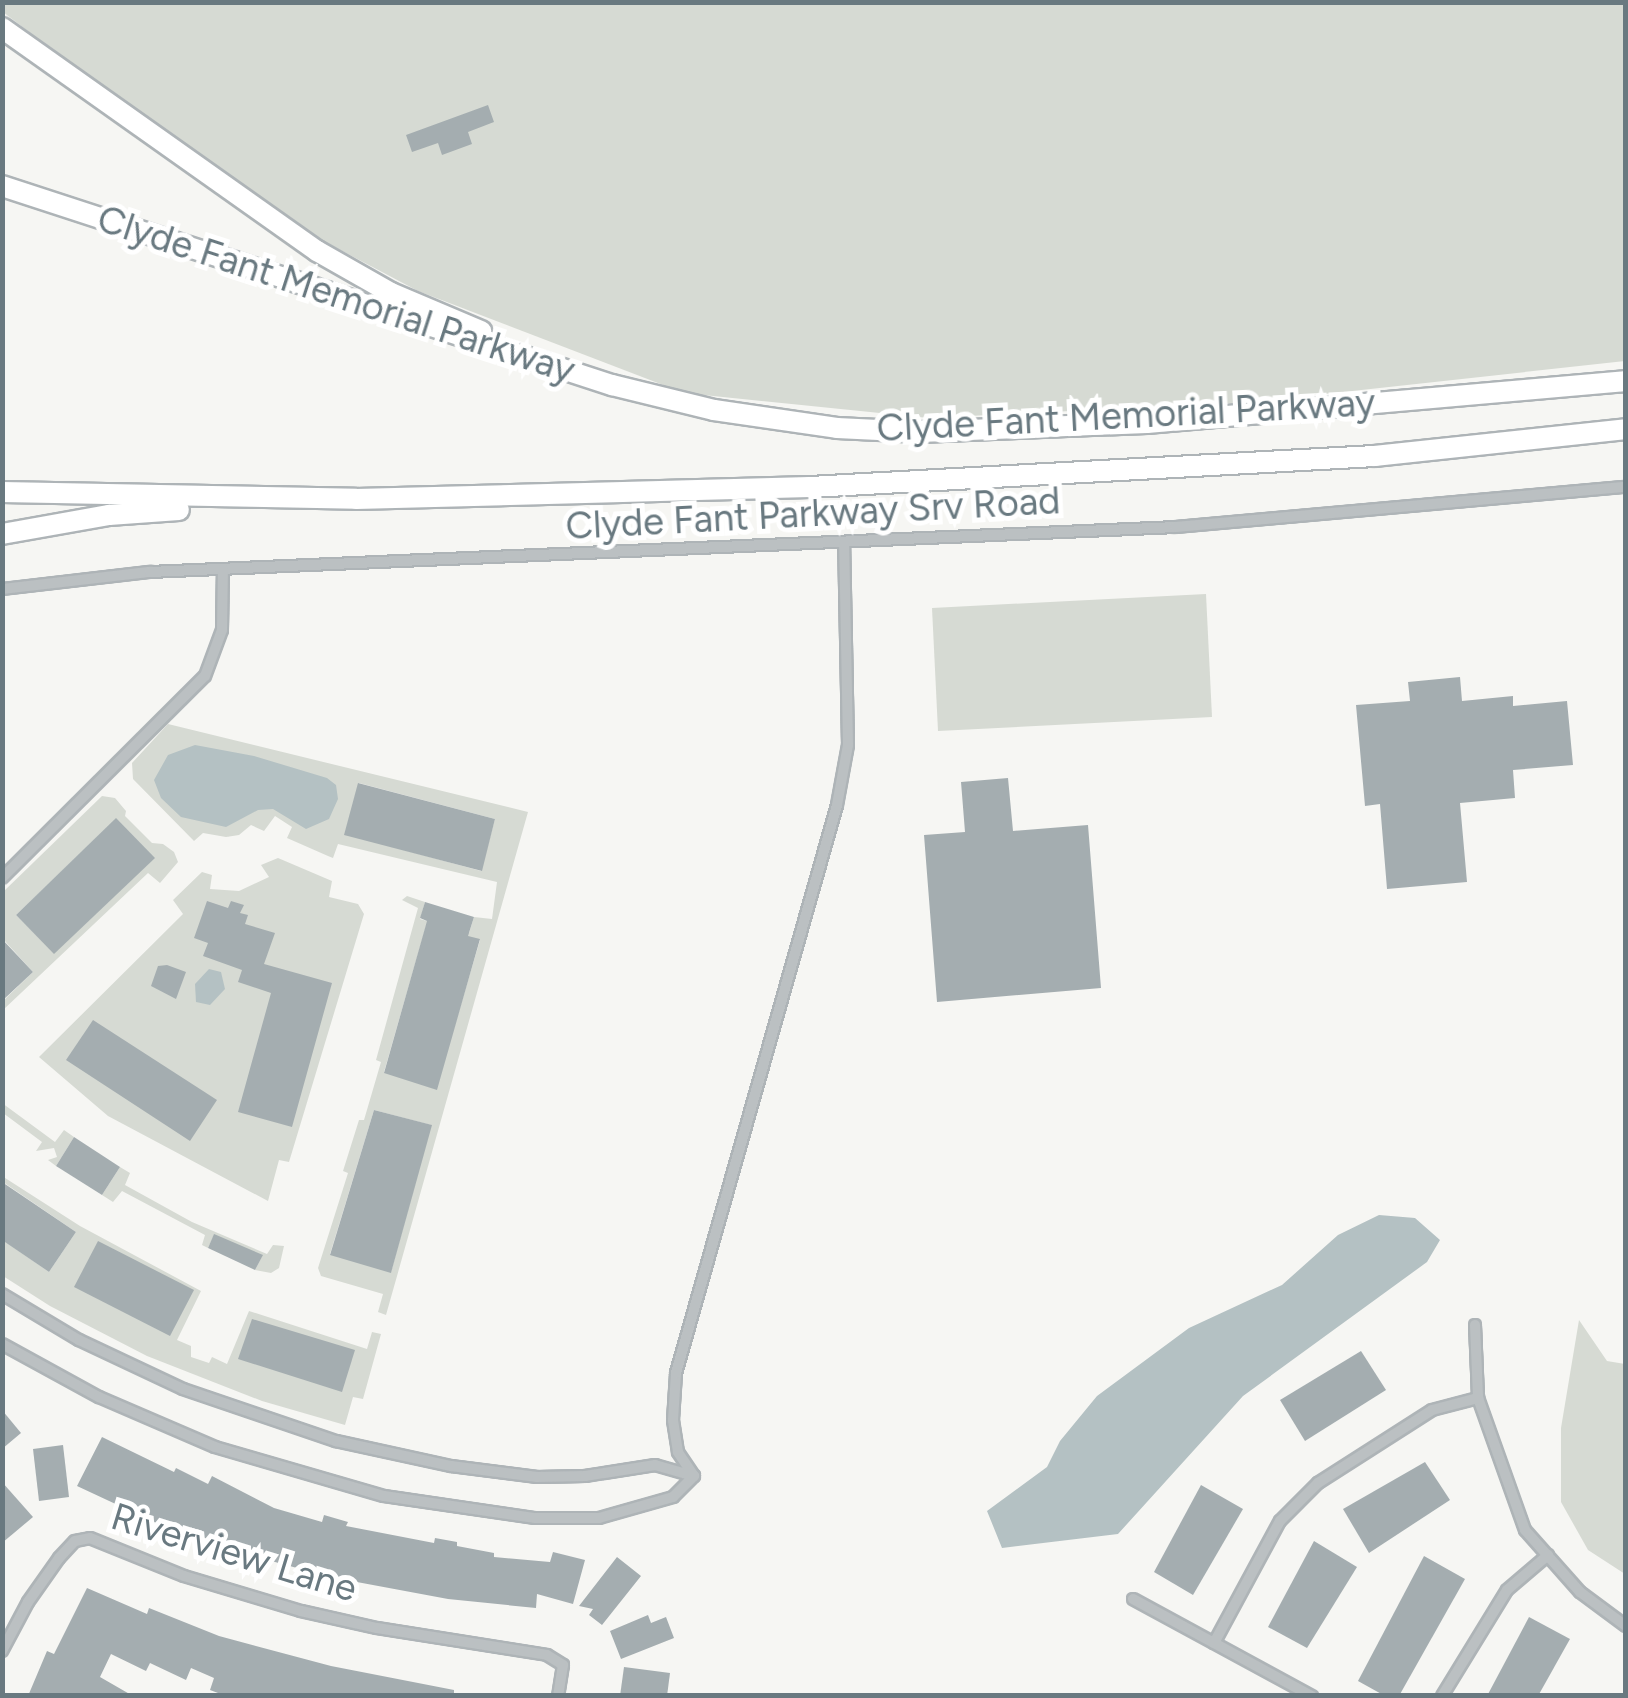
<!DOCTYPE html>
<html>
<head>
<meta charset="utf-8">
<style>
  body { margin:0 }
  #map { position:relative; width:1628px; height:1698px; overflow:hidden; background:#f6f6f3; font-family:Figtree,sans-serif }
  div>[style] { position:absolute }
  .green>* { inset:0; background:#d6dad3 }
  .water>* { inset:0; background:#b4c1c3 }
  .building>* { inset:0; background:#a4adb0 }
  .roads { filter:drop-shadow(2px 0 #aeb4b7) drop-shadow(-2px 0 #aeb4b7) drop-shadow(0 2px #aeb4b7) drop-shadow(0 -2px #aeb4b7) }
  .street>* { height:10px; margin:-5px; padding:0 5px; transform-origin:5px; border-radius:5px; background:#bbc0c2 }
  .secondary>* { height:20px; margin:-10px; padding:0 10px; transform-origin:10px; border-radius:10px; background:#fff }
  span { translate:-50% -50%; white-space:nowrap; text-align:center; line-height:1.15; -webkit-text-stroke:10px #fff; paint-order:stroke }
  .street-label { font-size:38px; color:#697980 }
  .frame { position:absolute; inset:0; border:5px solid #697980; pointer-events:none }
</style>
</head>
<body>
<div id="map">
  <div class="green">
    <i style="clip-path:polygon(2px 3px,1625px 3px,1625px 361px,1252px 402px,929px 418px,684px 393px,418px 291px,293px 225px,46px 45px,3px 12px)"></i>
    <i style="clip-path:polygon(1206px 594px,1212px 717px,938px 731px,932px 608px)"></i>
    <i style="clip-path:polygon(evenodd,168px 724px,528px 812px,386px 1315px,378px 1312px,383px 1294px,321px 1276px,318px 1268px,348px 1173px,343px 1171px,359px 1120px,364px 1120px,381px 1062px,376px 1060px,418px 908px,402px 900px,407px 896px,425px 902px,420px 919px,469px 933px,474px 917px,492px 919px,497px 882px,338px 844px,333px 858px,328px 856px,287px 838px,292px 827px,275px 816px,264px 831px,251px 825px,239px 835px,226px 837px,203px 833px,194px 841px,133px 779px,132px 763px,168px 724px,359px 783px,495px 819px,481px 871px,345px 834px,359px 783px,168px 724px,426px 926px,480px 940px,436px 1089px,384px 1072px,426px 926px,168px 724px,374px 1110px,431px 1125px,391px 1272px,330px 1254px,374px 1110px)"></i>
    <i style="clip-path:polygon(evenodd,102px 796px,115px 798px,126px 811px,125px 816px,152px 843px,163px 844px,174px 852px,178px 862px,160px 883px,148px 873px,3px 1010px,3px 1001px,33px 972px,3px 939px,3px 892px,102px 796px,116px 819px,154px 858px,54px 953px,16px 915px,116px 819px)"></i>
    <i style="clip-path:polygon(278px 858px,332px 881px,329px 897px,358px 904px,364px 914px,289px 1162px,279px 1160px,268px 1201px,108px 1116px,39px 1057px,183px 914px,173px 900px,202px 872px,212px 875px,210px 889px,239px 891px,269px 877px,261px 865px)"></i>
    <i style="clip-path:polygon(2px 1103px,55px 1142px,64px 1130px,74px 1137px,56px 1166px,48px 1160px,57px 1157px,54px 1148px,36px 1151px,42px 1142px,3px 1113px)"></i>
    <i style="clip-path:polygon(120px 1167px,130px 1173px,125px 1185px,192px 1222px,267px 1254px,273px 1245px,284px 1246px,279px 1268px,271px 1273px,255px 1270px,262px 1256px,214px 1235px,208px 1248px,202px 1245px,205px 1235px,122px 1191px,113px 1202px,102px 1195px)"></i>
    <i style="clip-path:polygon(2px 1176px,80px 1226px,201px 1291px,177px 1340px,191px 1346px,191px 1357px,209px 1363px,212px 1357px,227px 1364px,249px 1311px,367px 1349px,372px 1332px,381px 1334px,363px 1399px,353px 1397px,345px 1425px,262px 1401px,147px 1356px,50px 1306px,3px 1276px,3px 1240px,49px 1272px,76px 1232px,3px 1182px)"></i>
    <i style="clip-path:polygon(1579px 1320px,1607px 1361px,1625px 1364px,1625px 1574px,1588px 1550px,1561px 1502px,1561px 1428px)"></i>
  </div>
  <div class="water">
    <i style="clip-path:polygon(195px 745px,254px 756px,327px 778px,336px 785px,338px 799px,329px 819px,306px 829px,273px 809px,258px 810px,226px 827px,181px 817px,161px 798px,154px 780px,168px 755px)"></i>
    <i style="clip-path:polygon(209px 969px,221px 972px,225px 989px,210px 1005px,196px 1002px,195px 984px)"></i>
    <i style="clip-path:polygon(1379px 1215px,1415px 1218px,1440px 1240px,1427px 1262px,1243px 1396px,1118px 1534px,1002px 1548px,987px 1511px,1047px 1467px,1060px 1441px,1097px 1396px,1189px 1328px,1282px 1285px,1338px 1235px)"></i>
  </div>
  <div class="building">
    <i style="clip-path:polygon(488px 105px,494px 122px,468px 132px,472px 144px,442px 155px,438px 143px,412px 152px,406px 135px)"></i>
    <i style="clip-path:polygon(1460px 677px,1462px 701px,1513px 696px,1513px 706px,1567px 701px,1573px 765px,1513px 770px,1515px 798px,1460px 803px,1467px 882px,1387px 889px,1380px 804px,1365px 806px,1356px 705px,1410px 701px,1408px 682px)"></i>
    <i style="clip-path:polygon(1008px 778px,1013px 831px,1088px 825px,1101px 988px,937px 1002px,924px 835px,965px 832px,961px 782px)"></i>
    <i style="clip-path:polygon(358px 783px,495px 819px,482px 871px,344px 835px)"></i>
    <i style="clip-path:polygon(116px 818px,155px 858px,54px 954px,16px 915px)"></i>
    <i style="clip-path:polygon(207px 901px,228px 908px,231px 901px,244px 905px,240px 913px,248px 915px,245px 924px,275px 933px,264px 964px,332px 983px,292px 1127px,238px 1112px,271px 993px,238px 982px,242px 970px,203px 956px,208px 943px,194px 938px)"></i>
    <i style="clip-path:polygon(425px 902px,474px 917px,468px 936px,480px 939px,437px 1090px,384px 1073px,427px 921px,420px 918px)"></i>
    <i style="clip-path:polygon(2px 939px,33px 972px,2px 1001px)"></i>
    <i style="clip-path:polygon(167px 965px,186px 972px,176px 999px,151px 986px,158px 966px)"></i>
    <i style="clip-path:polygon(93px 1020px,217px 1100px,190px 1141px,66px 1060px)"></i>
    <i style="clip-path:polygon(374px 1110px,432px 1125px,391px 1273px,330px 1255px)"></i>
    <i style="clip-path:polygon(74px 1137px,120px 1167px,102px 1195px,56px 1166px)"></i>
    <i style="clip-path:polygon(2px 1182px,76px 1232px,49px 1272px,2px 1240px)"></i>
    <i style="clip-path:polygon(214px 1234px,263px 1255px,255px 1270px,208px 1248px)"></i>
    <i style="clip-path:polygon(98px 1241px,194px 1290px,170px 1336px,74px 1287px)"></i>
    <i style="clip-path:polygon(252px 1319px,355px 1350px,342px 1392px,238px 1359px)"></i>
    <i style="clip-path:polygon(1361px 1351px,1386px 1390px,1305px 1441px,1280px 1400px)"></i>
    <i style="clip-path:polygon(2px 1410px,21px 1433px,2px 1449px)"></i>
    <i style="clip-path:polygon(102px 1437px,174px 1472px,176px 1468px,208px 1484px,212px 1476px,274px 1508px,322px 1522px,324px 1515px,348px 1522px,346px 1526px,434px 1543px,435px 1538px,457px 1542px,457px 1546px,494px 1553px,494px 1557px,550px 1562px,553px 1552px,585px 1560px,573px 1604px,537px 1594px,536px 1608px,448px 1599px,330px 1577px,264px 1559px,243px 1549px,240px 1554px,170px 1522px,167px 1528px,77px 1486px)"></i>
    <i style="clip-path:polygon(63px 1445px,69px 1497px,39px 1501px,33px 1449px)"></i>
    <i style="clip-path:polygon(1425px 1462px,1450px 1500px,1369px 1553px,1343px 1509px)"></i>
    <i style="clip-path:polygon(2px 1482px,33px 1517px,2px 1543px)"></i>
    <i style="clip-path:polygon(1201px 1485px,1243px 1509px,1193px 1595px,1154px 1572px)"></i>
    <i style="clip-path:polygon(1314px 1541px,1357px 1567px,1307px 1648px,1268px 1627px)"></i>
    <i style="clip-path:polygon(1424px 1556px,1465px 1579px,1399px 1696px,1385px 1696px,1358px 1681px)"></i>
    <i style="clip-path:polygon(617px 1557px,641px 1576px,602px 1625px,589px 1615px,593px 1609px,579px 1606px)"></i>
    <i style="clip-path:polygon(87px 1588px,147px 1614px,149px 1608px,219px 1636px,331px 1666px,454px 1690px,454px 1696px,226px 1696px,210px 1690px,214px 1678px,191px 1668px,186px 1680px,150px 1663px,146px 1671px,111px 1654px,100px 1677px,133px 1696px,28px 1696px,47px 1651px,54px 1654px)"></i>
    <i style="clip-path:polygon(648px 1615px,651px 1623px,666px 1617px,674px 1638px,621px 1659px,610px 1631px)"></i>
    <i style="clip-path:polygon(1529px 1617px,1570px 1639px,1538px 1696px,1487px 1696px)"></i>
    <i style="clip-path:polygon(624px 1667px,670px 1673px,667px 1696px,620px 1696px)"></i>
  </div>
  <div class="roads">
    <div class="street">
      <i style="left:2px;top:589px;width:149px;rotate:-6.6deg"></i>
      <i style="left:150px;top:572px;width:1026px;rotate:-2.51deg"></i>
      <i style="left:1175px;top:527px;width:453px;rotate:-5.1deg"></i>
      <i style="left:2px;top:878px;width:286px;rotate:-44.9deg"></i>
      <i style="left:205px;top:676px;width:49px;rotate:-69.7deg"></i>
      <i style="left:222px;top:630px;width:61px;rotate:-89.1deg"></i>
      <i style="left:2px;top:1294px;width:90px;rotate:30.9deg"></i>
      <i style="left:79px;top:1340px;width:115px;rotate:25.2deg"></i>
      <i style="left:183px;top:1389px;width:162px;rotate:18.8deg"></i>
      <i style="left:336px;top:1441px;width:118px;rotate:12.3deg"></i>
      <i style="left:451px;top:1466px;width:87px;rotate:7.3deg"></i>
      <i style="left:537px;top:1477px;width:48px;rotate:-1.2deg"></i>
      <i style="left:585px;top:1476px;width:71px;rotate:-8.9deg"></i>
      <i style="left:655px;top:1465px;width:40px;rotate:16deg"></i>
      <i style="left:1475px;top:1325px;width:73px;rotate:87.6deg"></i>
      <i style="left:1478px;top:1398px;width:140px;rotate:70.4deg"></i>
      <i style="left:1525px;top:1530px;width:83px;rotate:48.4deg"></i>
      <i style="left:1580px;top:1592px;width:57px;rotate:36.5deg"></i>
      <i style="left:2px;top:1344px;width:111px;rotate:28.7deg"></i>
      <i style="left:99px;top:1397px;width:126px;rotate:23.3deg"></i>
      <i style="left:215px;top:1447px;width:176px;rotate:16.2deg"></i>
      <i style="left:384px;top:1496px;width:153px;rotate:8.3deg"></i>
      <i style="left:535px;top:1518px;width:64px"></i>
      <i style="left:599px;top:1518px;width:77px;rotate:-15.8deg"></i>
      <i style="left:673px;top:1497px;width:30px;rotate:-45deg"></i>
      <i style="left:694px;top:1476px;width:29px;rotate:-124deg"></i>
      <i style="left:678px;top:1452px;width:32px;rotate:-99deg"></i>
      <i style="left:673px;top:1420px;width:47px;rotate:-86.3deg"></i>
      <i style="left:676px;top:1373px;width:590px;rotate:-74.17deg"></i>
      <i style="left:837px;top:805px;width:61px;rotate:-79.6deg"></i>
      <i style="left:848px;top:745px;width:202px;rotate:-91.1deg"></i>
      <i style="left:1133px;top:1599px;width:204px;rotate:28.5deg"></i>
      <i style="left:1214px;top:1643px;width:139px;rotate:-61.6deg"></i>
      <i style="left:1280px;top:1521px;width:54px;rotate:-45deg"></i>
      <i style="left:1318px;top:1483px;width:135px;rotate:-32.6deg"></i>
      <i style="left:1432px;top:1410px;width:48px;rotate:-14.6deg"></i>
      <i style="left:2px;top:1651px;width:55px;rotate:-62deg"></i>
      <i style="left:28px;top:1602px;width:54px;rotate:-54.8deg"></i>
      <i style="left:59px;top:1558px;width:23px;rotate:-47deg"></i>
      <i style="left:75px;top:1541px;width:15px;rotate:-11deg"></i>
      <i style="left:90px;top:1538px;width:101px;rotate:22deg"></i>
      <i style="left:184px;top:1576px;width:122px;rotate:16.7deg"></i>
      <i style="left:301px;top:1611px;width:78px;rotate:12.6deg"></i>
      <i style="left:377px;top:1628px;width:172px;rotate:9deg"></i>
      <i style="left:547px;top:1655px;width:19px;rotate:32deg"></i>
      <i style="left:563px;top:1665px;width:31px;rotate:99deg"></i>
      <i style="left:1442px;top:1696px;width:124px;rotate:-58.5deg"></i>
      <i style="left:1507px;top:1590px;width:54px;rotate:-40.5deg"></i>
    </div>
    <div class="secondary">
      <i style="left:2px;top:28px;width:386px;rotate:35.3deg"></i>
      <i style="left:317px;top:251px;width:85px;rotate:29.6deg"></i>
      <i style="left:391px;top:293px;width:98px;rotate:22.9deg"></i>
      <i style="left:2px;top:186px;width:642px;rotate:18.07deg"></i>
      <i style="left:612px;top:385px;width:105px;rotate:13.8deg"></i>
      <i style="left:714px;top:410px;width:124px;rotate:8.3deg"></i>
      <i style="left:837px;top:428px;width:83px;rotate:2.8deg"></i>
      <i style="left:920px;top:432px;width:227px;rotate:-2.3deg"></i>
      <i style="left:1147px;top:423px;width:481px;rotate:-5deg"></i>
      <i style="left:2px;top:492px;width:354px;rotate:1.1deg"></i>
      <i style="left:356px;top:499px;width:454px;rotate:-1.5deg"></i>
      <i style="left:810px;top:487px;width:566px;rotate:-3.14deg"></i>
      <i style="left:1375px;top:456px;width:252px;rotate:-6.1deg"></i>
      <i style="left:2px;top:534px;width:109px;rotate:-10.1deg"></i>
      <i style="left:109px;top:515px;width:70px;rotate:-4.1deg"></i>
    </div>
  </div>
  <div class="street-label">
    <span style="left:336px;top:295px;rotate:18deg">Clyde Fant Memorial Parkway</span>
    <span style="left:1126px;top:416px;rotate:-3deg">Clyde Fant Memorial Parkway</span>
    <span style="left:813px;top:514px;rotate:-3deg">Clyde Fant Parkway Srv Road</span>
    <span style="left:234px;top:1553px;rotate:17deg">Riverview Lane</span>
  </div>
  <div class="frame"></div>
</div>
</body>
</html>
